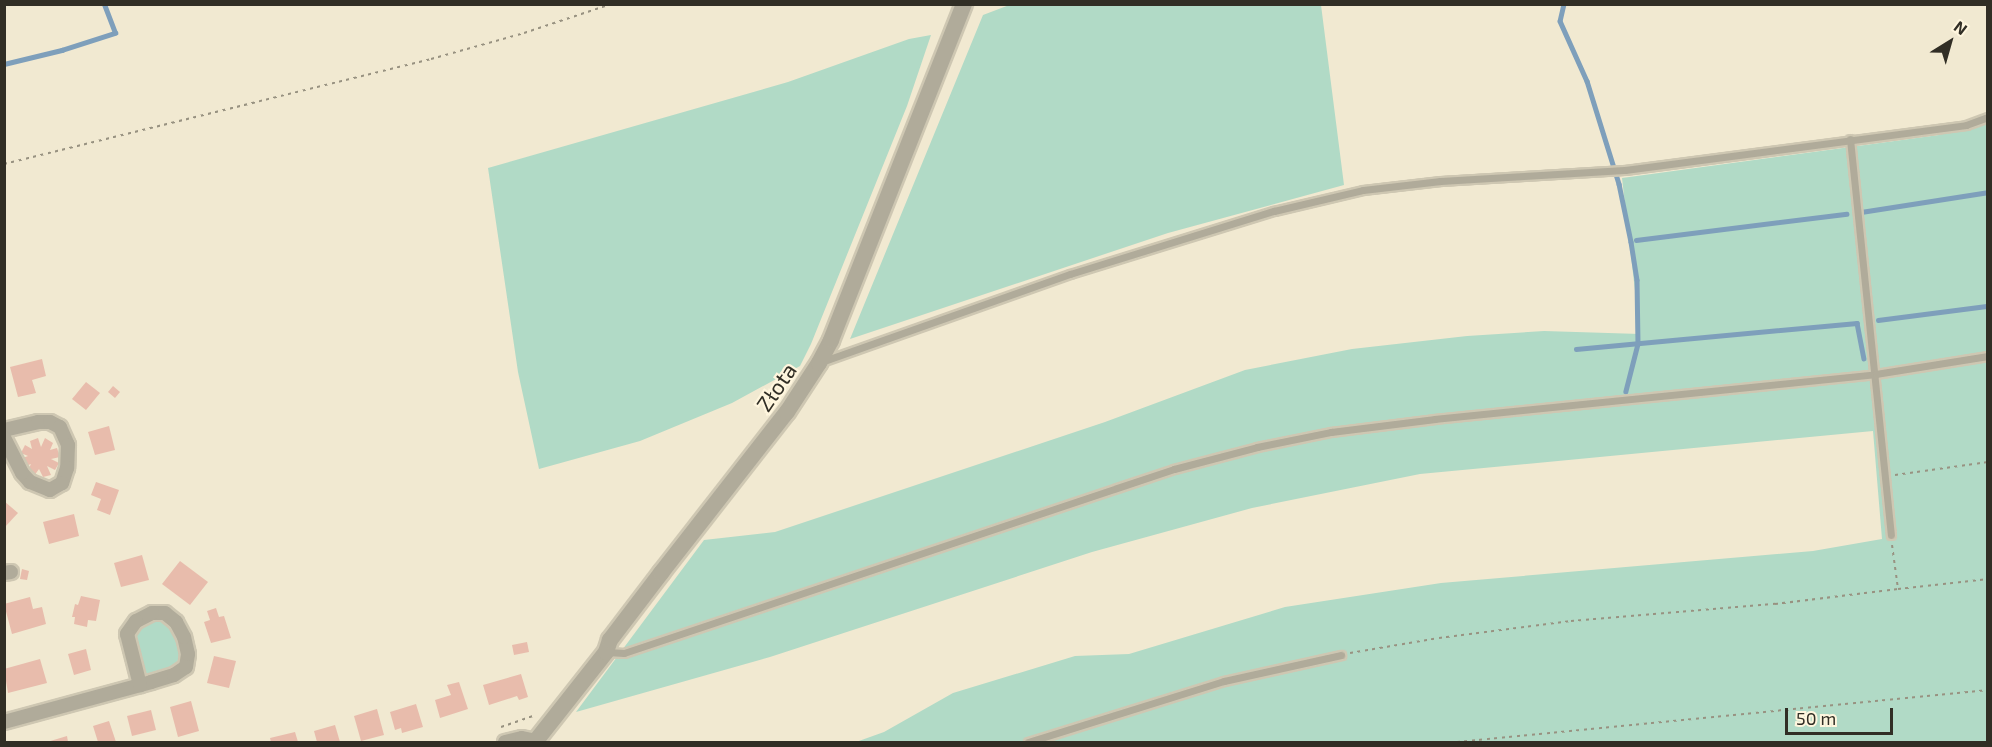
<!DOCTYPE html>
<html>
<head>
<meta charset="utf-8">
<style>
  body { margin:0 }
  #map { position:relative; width:1992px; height:747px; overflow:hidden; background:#f1e9d1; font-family:"Exo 2",sans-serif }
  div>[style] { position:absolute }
  .green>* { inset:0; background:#b1dac6 }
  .stream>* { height:4.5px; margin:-2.25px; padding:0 2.25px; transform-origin:2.25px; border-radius:2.25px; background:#7e9fbb }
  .building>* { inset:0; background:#e8bcac }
  .path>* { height:2px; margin-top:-1px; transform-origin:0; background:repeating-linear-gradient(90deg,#989281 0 3px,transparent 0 7.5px) }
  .roads { filter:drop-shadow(2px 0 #cec7b2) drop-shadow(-2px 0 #cec7b2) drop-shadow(0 2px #cec7b2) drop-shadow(0 -2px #cec7b2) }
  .service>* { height:7px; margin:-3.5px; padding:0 3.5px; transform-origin:3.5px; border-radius:3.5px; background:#b0ab9a }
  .minor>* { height:14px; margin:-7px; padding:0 7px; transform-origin:7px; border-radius:7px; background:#b0ab9a }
  .tertiary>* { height:16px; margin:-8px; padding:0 8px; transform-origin:8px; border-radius:8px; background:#b0ab9a }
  span { translate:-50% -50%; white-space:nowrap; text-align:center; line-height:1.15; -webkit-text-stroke:4.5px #fff6de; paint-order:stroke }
  .street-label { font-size:22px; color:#312e25 }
  .frame { position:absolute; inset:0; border:6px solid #312e25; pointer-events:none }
  .north { position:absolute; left:1920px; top:12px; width:60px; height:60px; -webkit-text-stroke:4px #fff6de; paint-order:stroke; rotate:37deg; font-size:16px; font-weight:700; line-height:24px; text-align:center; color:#312e25 }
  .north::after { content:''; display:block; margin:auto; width:21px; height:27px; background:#312e25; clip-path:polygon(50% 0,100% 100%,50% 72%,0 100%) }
  .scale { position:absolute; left:1785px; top:708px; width:108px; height:27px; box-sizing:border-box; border:3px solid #312e25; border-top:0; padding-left:8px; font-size:18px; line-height:21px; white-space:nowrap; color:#312e25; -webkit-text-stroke:4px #fff6de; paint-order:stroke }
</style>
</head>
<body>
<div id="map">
  <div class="green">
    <i style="clip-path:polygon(1012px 4px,1321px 5px,1344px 185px,1168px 233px,850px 339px,983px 15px)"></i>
    <i style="clip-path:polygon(931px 35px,907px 106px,811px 344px,800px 366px,732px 403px,640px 441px,539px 469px,518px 372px,488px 168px,788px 82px,909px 39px)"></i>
    <i style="clip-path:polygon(1987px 117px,1987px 742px,856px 742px,884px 732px,953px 693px,1075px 656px,1129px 654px,1285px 607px,1441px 583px,1813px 551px,1882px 539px,1873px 431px,1420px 474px,1252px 508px,1092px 552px,770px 657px,576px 712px,704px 540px,775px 532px,1105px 422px,1245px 370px,1352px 349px,1467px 336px,1544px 331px,1640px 334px,1622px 178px,1939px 135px,1966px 121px)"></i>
    <i style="clip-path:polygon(160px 619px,170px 625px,181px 651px,175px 669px,153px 676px,143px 672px,132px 644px,136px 629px,148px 620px)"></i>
  </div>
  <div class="stream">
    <i style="left:1564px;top:4px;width:17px;rotate:103deg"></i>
    <i style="left:1560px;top:21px;width:66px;rotate:65.8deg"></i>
    <i style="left:1587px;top:81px;width:108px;rotate:72.7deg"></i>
    <i style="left:1619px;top:184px;width:59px;rotate:78.3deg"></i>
    <i style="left:1631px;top:242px;width:38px;rotate:81deg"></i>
    <i style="left:1637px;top:280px;width:64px;rotate:89.1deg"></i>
    <i style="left:1638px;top:344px;width:49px;rotate:104.3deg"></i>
    <i style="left:4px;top:64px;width:60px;rotate:-13.6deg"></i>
    <i style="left:62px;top:50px;width:56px;rotate:-17.8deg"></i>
    <i style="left:115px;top:33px;width:31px;rotate:-111deg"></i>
    <i style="left:1861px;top:212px;width:129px;rotate:-8.9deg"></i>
    <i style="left:1636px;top:240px;width:212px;rotate:-7.1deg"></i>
    <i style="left:1878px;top:320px;width:111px;rotate:-7.3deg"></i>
    <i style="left:1576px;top:349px;width:282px;rotate:-5.3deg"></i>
    <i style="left:1857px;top:323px;width:36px;rotate:79deg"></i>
  </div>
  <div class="building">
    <i style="clip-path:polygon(42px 359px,46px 376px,32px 380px,36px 393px,18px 397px,10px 367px)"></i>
    <i style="clip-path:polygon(86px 382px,100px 393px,86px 410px,72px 399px)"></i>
    <i style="clip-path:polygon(113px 386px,120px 392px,115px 398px,108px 392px)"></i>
    <i style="clip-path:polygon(109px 426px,115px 450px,95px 455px,88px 432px)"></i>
    <i style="clip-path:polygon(38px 438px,41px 447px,45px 438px,53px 443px,50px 450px,57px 448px,60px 457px,51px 459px,59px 463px,55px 470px,47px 466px,51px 475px,43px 477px,39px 469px,34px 476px,27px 472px,31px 464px,23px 467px,20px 459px,28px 456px,21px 453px,25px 445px,32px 449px,30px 441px)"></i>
    <i style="clip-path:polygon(96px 482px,119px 490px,110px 515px,97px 510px,101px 499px,91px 495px)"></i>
    <i style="clip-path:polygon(4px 501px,18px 513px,4px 528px)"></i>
    <i style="clip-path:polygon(74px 514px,79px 536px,49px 544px,43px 522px)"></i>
    <i style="clip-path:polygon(142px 555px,149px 580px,121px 587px,114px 563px)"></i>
    <i style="clip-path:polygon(180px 561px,208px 582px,190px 605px,162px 584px)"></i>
    <i style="clip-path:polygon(22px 569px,29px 571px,27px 580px,20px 579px)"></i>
    <i style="clip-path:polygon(81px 596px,100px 600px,96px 621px,88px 620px,87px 627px,74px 624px,75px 617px,72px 617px,75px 604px,78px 605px)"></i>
    <i style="clip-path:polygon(30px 597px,33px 609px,42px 607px,46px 624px,12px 634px,4px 604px)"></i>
    <i style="clip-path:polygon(216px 608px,219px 617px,224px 616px,231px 638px,211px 643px,204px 622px,210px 620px,207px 611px)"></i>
    <i style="clip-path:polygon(527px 642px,529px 652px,514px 655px,512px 645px)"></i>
    <i style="clip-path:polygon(86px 649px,91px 670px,74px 675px,68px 654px)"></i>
    <i style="clip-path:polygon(214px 656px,236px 661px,229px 688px,207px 683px)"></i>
    <i style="clip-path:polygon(40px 659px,47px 683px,8px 693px,4px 669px)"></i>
    <i style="clip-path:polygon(521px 674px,528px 697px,519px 700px,517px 696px,489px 705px,483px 685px)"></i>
    <i style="clip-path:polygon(459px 682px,468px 709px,440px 718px,435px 700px,451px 695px,447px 685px)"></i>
    <i style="clip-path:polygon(191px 701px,199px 731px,178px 737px,170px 707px)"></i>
    <i style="clip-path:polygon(416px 704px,423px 727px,402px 733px,401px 728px,395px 730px,390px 712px)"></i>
    <i style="clip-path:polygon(377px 709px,384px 735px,361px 741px,354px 716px)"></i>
    <i style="clip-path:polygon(151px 710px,156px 730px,132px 736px,127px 716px)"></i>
    <i style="clip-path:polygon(109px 721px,116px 742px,98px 742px,93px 726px)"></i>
    <i style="clip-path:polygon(335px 725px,340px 742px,317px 742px,314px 731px)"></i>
    <i style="clip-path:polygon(295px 732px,298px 742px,271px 742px,270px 738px)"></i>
    <i style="clip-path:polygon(67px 736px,68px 742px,47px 742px)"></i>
  </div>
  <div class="path">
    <i style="left:4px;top:164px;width:440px;rotate:-13.8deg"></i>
    <i style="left:431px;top:59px;width:97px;rotate:-15.6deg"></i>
    <i style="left:524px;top:33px;width:92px;rotate:-18.4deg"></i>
    <i style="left:1895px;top:475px;width:94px;rotate:-8deg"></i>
    <i style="left:1892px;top:545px;width:44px;rotate:82.2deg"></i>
    <i style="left:1898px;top:589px;width:91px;rotate:-6.3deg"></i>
    <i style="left:1350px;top:653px;width:90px;rotate:-9.6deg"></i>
    <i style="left:1439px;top:638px;width:133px;rotate:-7.3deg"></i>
    <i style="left:1571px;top:621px;width:205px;rotate:-4.8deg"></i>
    <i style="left:1775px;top:604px;width:124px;rotate:-7deg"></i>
    <i style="left:501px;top:727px;width:36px;rotate:-19deg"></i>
    <i style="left:1457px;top:742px;width:534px;rotate:-5.59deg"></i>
  </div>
  <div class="roads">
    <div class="service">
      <i style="left:1850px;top:139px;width:398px;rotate:84.1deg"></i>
      <i style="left:824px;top:361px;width:261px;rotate:-19.5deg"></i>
      <i style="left:1070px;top:274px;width:214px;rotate:-17.2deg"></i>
      <i style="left:1274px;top:211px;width:91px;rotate:-13.3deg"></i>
      <i style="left:1363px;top:190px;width:78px;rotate:-6.7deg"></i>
      <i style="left:1440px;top:181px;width:185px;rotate:-3.4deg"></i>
      <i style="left:1625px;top:170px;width:344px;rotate:-7.5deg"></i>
      <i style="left:1966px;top:125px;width:23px;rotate:-20deg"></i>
      <i style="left:607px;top:652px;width:17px;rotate:3deg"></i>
      <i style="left:624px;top:653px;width:580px;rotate:-18.5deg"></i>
      <i style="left:1174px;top:469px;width:86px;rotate:-14.8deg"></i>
      <i style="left:1257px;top:447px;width:76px;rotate:-11.5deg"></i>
      <i style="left:1331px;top:432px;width:105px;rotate:-7.1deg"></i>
      <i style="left:1435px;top:419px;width:443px;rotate:-5.8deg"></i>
      <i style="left:1876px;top:374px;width:113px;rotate:-9.1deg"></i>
      <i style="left:1028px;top:742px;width:205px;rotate:-17.3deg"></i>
      <i style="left:1224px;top:681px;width:120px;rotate:-12.5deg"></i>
    </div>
    <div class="minor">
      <i style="left:4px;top:430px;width:35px;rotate:-13deg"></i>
      <i style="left:38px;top:422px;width:12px"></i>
      <i style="left:50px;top:422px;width:11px;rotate:27deg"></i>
      <i style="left:60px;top:427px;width:20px;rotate:66deg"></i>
      <i style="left:68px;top:445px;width:23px;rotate:92deg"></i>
      <i style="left:67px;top:468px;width:16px;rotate:108deg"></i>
      <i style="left:62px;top:483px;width:14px;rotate:150deg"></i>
      <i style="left:50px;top:490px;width:22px;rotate:-158deg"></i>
      <i style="left:30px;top:482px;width:12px;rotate:-132deg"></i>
      <i style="left:22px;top:473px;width:39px;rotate:-117deg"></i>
      <i style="left:4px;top:573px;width:7px;rotate:-8deg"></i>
      <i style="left:4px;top:722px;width:152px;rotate:-15.2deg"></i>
      <i style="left:151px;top:682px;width:24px;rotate:-17deg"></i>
      <i style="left:174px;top:675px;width:14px;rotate:-34deg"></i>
      <i style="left:186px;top:667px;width:13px;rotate:-81deg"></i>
      <i style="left:188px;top:654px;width:17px;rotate:-103deg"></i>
      <i style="left:184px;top:637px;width:17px;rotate:-118deg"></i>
      <i style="left:176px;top:622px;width:14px;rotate:-141deg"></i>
      <i style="left:165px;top:613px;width:13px;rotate:180deg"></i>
      <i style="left:152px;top:613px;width:18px;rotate:153deg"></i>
      <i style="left:136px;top:621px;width:16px;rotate:125deg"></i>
      <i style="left:127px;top:634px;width:53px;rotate:75.7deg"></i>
      <i style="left:505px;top:742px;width:17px;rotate:-13deg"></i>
      <i style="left:522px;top:738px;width:14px;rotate:12deg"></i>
    </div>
    <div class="tertiary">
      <i style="left:535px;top:742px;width:115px;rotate:-51.7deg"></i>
      <i style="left:606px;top:652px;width:13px;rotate:-72deg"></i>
      <i style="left:610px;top:640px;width:84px;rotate:-52.7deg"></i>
      <i style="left:661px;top:573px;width:204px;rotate:-52deg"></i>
      <i style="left:787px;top:412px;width:59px;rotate:-56.9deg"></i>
      <i style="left:819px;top:363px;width:26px;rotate:-62deg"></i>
      <i style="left:831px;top:340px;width:361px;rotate:-68.4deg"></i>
    </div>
  </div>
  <div class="street-label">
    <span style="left:776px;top:387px;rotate:-56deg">Złota</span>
  </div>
  <div class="frame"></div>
  <div class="north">N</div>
  <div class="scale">50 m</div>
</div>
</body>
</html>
